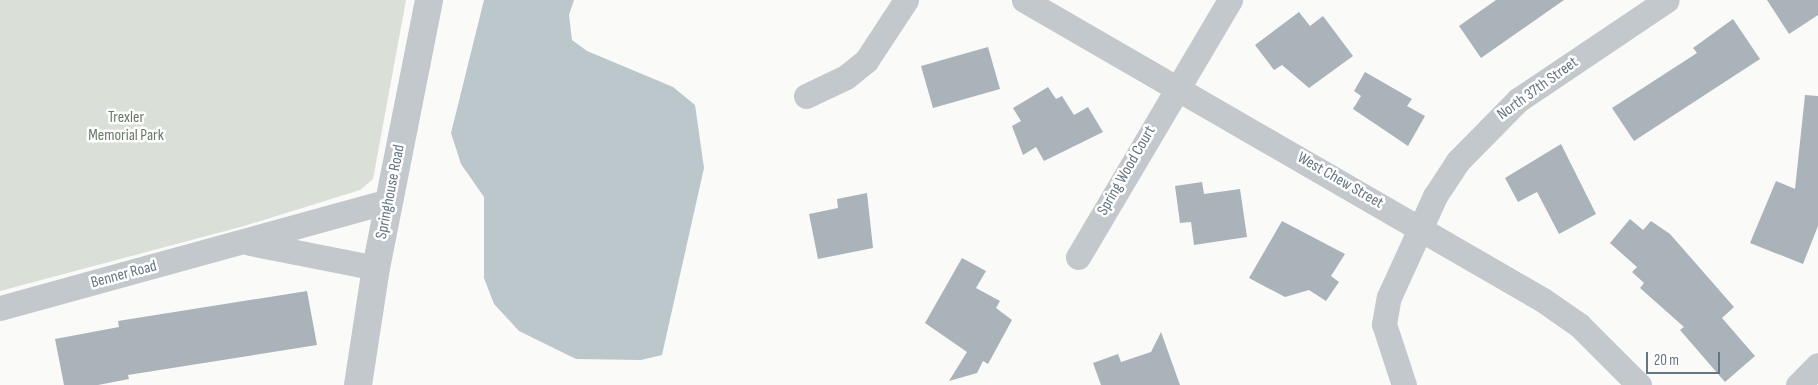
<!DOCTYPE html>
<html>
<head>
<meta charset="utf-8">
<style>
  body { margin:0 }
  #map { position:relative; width:1818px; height:385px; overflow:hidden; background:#fafaf8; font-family:"Sofia Sans Condensed",sans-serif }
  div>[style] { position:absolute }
  .green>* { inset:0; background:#dadfd7 }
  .water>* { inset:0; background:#bbc7cb }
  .building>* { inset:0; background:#aab3b9 }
  .minor>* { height:25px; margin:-12.5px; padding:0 12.5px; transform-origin:12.5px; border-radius:12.5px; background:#c3c8cc }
  .tertiary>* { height:28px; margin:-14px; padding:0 14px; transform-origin:14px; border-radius:14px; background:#c3c8cc }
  span { translate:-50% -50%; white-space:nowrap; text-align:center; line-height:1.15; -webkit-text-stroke:5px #fff; paint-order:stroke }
  .street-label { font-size:16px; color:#657683 }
  .park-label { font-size:16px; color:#687a64 }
  .scale { position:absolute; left:1646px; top:352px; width:74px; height:22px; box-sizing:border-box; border:2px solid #657683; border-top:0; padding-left:6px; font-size:15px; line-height:18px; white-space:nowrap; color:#657683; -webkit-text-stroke:4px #fff; paint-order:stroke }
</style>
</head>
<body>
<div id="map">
  <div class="green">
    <i style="clip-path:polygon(0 0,406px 0,373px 179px,360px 190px,244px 226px,0 291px)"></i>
  </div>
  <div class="water">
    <i style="clip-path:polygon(484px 0,574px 0,569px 15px,572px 40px,587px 51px,673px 87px,695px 105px,704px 168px,662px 355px,641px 360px,576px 359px,519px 331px,494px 304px,484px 278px,484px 197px,461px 164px,451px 133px)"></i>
  </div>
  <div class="building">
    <i style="clip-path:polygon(1496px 0,1564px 0,1481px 58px,1459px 26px)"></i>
    <i style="clip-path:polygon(1767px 0,1818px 0,1818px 15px,1789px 34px)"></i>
    <i style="clip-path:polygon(1299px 12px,1310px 26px,1323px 16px,1353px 56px,1309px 88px,1282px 65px,1274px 70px,1255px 45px)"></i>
    <i style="clip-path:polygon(1733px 19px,1760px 59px,1634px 141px,1612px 108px,1697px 53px,1693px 48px)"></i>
    <i style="clip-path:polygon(988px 47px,1000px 89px,933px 108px,921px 66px)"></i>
    <i style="clip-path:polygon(1365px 72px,1412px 99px,1407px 106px,1425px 116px,1408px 146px,1353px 109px,1361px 96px,1354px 91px)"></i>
    <i style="clip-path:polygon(1048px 87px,1056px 99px,1062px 96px,1074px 115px,1088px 107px,1103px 132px,1044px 161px,1036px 147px,1023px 155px,1012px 126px,1021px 121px,1013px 108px)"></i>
    <i style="clip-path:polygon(1805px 95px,1818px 96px,1818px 226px,1803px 264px,1750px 243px,1776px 181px,1795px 189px)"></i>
    <i style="clip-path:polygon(1561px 144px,1596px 214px,1559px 234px,1537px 192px,1518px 202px,1505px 178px)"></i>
    <i style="clip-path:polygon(1202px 182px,1204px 194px,1240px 189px,1247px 237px,1194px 245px,1191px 222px,1180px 223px,1175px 186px)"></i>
    <i style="clip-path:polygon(867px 193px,873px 248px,818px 259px,809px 214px,838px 208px,837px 199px)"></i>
    <i style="clip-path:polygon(1630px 219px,1643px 230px,1651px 221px,1670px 234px,1734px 307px,1722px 318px,1755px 356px,1725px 382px,1680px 330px,1684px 327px,1640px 288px,1644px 283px,1632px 272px,1637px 267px,1610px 243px)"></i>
    <i style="clip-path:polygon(1282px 221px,1345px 254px,1331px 276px,1339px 282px,1326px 301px,1309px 290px,1285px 297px,1249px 278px)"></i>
    <i style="clip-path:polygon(962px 258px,986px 271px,976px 288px,1000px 301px,996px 308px,1012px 320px,988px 364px,983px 361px,977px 373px,949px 381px,967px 352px,925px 323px)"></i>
    <i style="clip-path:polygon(307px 291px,317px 345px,128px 375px,129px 379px,98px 385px,64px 385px,55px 339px,119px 327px,118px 321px)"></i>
    <i style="clip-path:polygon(1161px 332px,1180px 385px,1101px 385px,1093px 363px,1118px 354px,1121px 362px,1151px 352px)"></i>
  </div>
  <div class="minor">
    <i style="left:1024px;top:0;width:599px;rotate:30.03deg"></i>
    <i style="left:1543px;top:300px;width:44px;rotate:34.8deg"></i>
    <i style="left:1579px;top:325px;width:85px;rotate:45deg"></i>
    <i style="left:806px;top:96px;width:44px;rotate:-25.4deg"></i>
    <i style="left:846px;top:77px;width:26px;rotate:-39deg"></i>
    <i style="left:866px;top:61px;width:73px;rotate:-56.7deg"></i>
    <i style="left:250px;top:243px;width:128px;rotate:11.2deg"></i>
    <i style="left:1078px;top:257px;width:299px;rotate:-59.4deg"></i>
    <i style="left:0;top:308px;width:403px;rotate:-15.4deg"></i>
    <i style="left:1404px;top:385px;width:64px;rotate:-108.2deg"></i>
    <i style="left:1384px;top:324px;width:27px;rotate:-80deg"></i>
    <i style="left:1389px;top:297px;width:111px;rotate:-65.5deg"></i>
    <i style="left:1435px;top:196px;width:42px;rotate:-56.7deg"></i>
    <i style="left:1458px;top:161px;width:86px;rotate:-45.5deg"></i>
    <i style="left:1518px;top:100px;width:179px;rotate:-33.9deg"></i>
    <i style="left:1798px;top:385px;width:28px;rotate:-45deg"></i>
  </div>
  <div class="tertiary">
    <i style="left:358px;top:385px;width:118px;rotate:-81.3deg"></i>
    <i style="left:376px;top:268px;width:273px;rotate:-78.8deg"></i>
  </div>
  <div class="street-label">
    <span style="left:1538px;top:89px;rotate:-36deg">North 37th Street</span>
    <span style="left:1127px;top:171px;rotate:-60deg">Spring Wood Court</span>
    <span style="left:1340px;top:181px;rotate:30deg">West Chew Street</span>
    <span style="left:391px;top:192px;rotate:-79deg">Springhouse Road</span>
    <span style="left:124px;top:275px;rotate:-15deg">Benner Road</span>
  </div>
  <div class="park-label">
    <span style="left:126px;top:127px">Trexler<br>Memorial Park</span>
  </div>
  <div class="scale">20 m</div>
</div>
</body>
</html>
